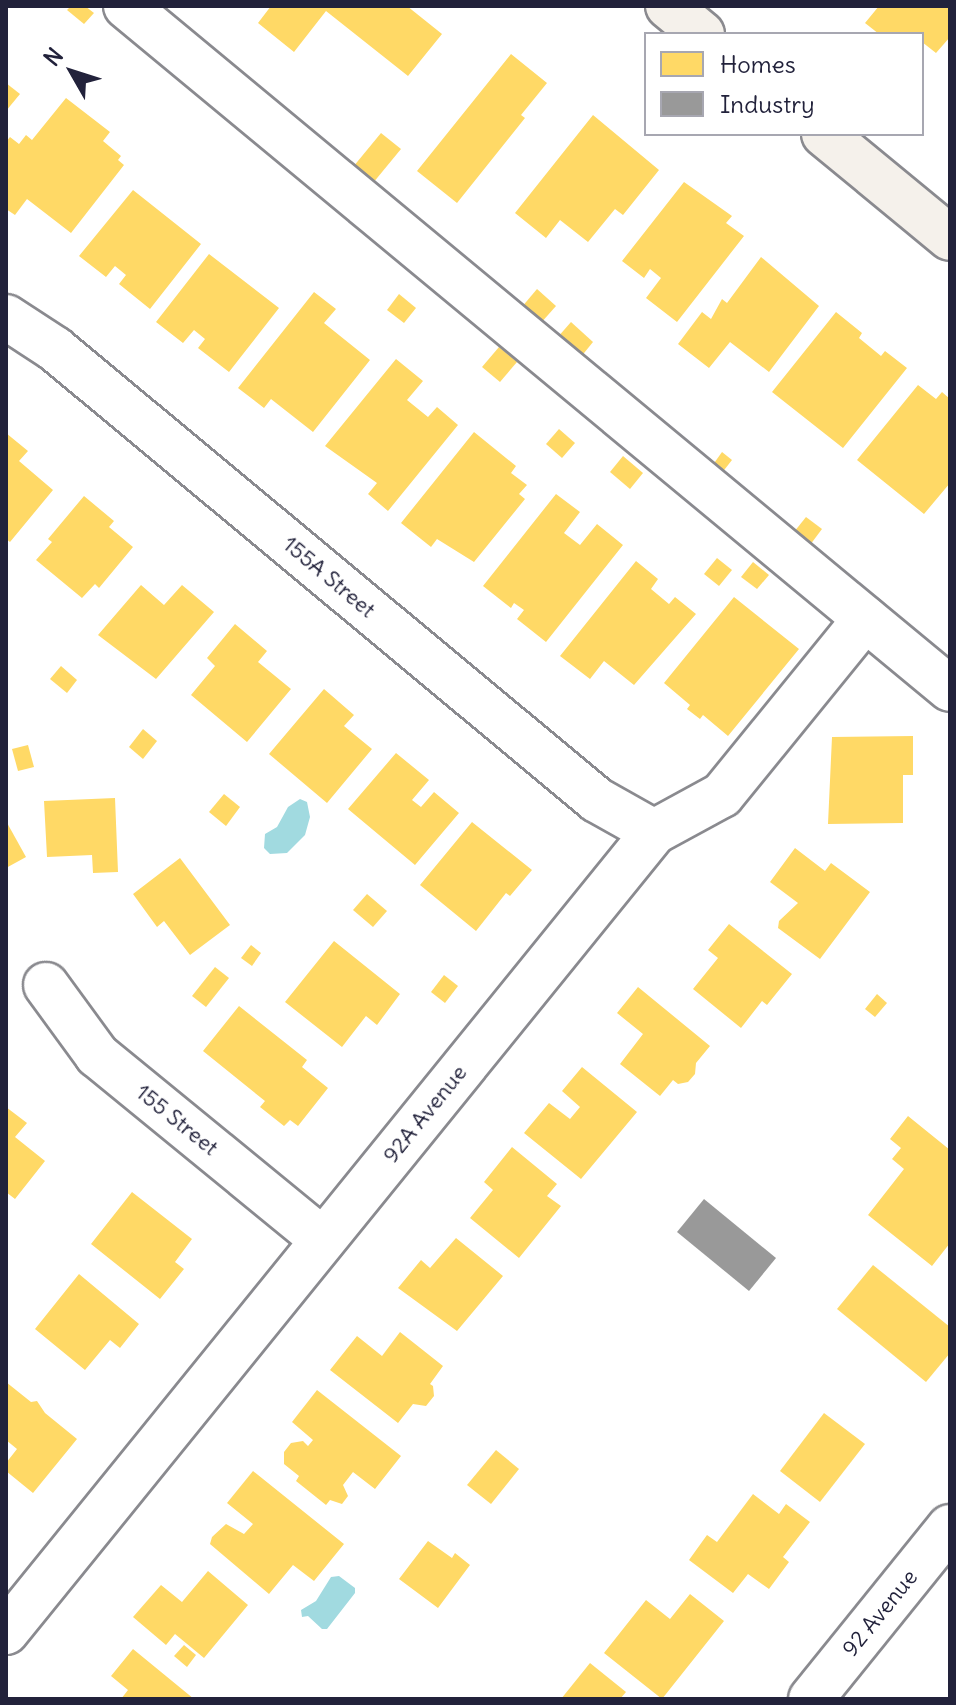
<!DOCTYPE html>
<html>
<head>
<meta charset="utf-8">
<style>
  body { margin:0 }
  #map { position:relative; width:956px; height:1705px; overflow:hidden; background:#fff; font-family:Delius,sans-serif }
  div>[style] { position:absolute }
  .water>* { inset:0; background:#a1dae0 }
  .homes>* { inset:0; background:#ffd966 }
  .industry>* { inset:0; background:#999 }
  .roads { filter:drop-shadow(2px 0 #8a8a8f) drop-shadow(-2px 0 #8a8a8f) drop-shadow(0 2px #8a8a8f) drop-shadow(0 -2px #8a8a8f) }
  .minor>* { height:44px; margin:-22px; padding:0 22px; transform-origin:22px; border-radius:22px; background:#fff }
  .major>* { height:44px; margin:-22px; padding:0 22px; transform-origin:22px; border-radius:22px; background:#f5f1eb }
  span { translate:-50% -50%; white-space:nowrap; text-align:center; line-height:1.15; -webkit-text-stroke:8px #fff; paint-order:stroke }
  .street-label { font-size:22px; color:#22223b }
  .frame { position:absolute; inset:0; border:8px solid #22223b; pointer-events:none }
  .legend { position:absolute; left:644px; top:32px; width:280px; height:104px; box-sizing:border-box; background:#fff; border:2px solid #a7a7b1; margin:0; padding:10px 14px; list-style:none; font-size:24px; color:#22223b }
  .legend li { display:flex; align-items:center; gap:16px; height:40px }
  .legend b { width:40px; border:2px solid #a7a7b1 }
  .north { position:absolute; left:32px; top:32px; width:80px; height:80px; -webkit-text-stroke:6px #fff; paint-order:stroke; rotate:309deg; font-size:22px; font-weight:700; line-height:32px; text-align:center; color:#22223b }
  .north::after { content:''; display:block; margin:auto; width:28px; height:36px; background:#22223b; clip-path:polygon(50% 0,100% 100%,50% 72%,0 100%) }
</style>
</head>
<body>
<div id="map">
  <div class="water">
    <i style="clip-path:polygon(300px 799px,307px 802px,310px 817px,305px 835px,287px 853px,270px 854px,264px 848px,265px 834px,277px 827px,288px 807px)"></i>
    <i style="clip-path:polygon(339px 1576px,355px 1588px,355px 1593px,327px 1629px,322px 1629px,308px 1616px,302px 1617px,301px 1610px,316px 1601px,331px 1577px)"></i>
  </div>
  <div class="homes">
    <i style="clip-path:polygon(71px 6px,85px 6px,94px 13px,84px 24px,67px 10px)"></i>
    <i style="clip-path:polygon(271px 6px,407px 6px,442px 34px,408px 76px,326px 11px,294px 52px,258px 23px)"></i>
    <i style="clip-path:polygon(879px 6px,950px 6px,950px 37px,936px 53px,922px 42px,922px 34px,879px 34px,865px 23px)"></i>
    <i style="clip-path:polygon(511px 54px,547px 83px,521px 115px,525px 118px,457px 203px,417px 171px)"></i>
    <i style="clip-path:polygon(6px 83px,20px 94px,6px 111px)"></i>
    <i style="clip-path:polygon(66px 98px,110px 132px,103px 141px,121px 156px,118px 160px,124px 165px,71px 233px,27px 199px,15px 215px,6px 209px,6px 142px,10px 137px,19px 144px,26px 135px,32px 140px)"></i>
    <i style="clip-path:polygon(593px 115px,659px 170px,623px 215px,615px 209px,588px 242px,560px 220px,546px 238px,515px 213px)"></i>
    <i style="clip-path:polygon(381px 133px,401px 149px,373px 183px,353px 167px)"></i>
    <i style="clip-path:polygon(684px 182px,732px 216px,726px 223px,744px 236px,677px 322px,646px 298px,661px 278px,650px 269px,644px 278px,622px 261px)"></i>
    <i style="clip-path:polygon(133px 190px,201px 244px,150px 309px,119px 284px,126px 275px,115px 266px,106px 277px,79px 256px)"></i>
    <i style="clip-path:polygon(209px 254px,279px 308px,229px 372px,198px 348px,205px 339px,194px 330px,183px 343px,156px 322px)"></i>
    <i style="clip-path:polygon(761px 257px,819px 306px,769px 372px,730px 342px,709px 368px,678px 344px,702px 312px,711px 319px,722px 299px,727px 303px)"></i>
    <i style="clip-path:polygon(537px 289px,556px 306px,540px 324px,521px 308px)"></i>
    <i style="clip-path:polygon(314px 292px,336px 309px,324px 323px,370px 360px,313px 432px,271px 399px,264px 408px,238px 388px)"></i>
    <i style="clip-path:polygon(399px 294px,416px 308px,404px 323px,387px 310px)"></i>
    <i style="clip-path:polygon(836px 312px,862px 333px,859px 338px,881px 356px,885px 351px,907px 368px,843px 448px,772px 392px)"></i>
    <i style="clip-path:polygon(571px 322px,593px 342px,580px 358px,557px 338px)"></i>
    <i style="clip-path:polygon(499px 347px,517px 362px,500px 382px,482px 367px)"></i>
    <i style="clip-path:polygon(396px 359px,423px 381px,407px 400px,428px 417px,437px 407px,458px 425px,388px 511px,368px 494px,377px 483px,325px 446px)"></i>
    <i style="clip-path:polygon(918px 385px,936px 399px,942px 392px,950px 399px,950px 483px,924px 514px,857px 460px)"></i>
    <i style="clip-path:polygon(559px 429px,575px 443px,562px 458px,546px 444px)"></i>
    <i style="clip-path:polygon(474px 432px,516px 466px,511px 473px,527px 485px,519px 494px,525px 499px,474px 562px,437px 539px,431px 547px,401px 523px)"></i>
    <i style="clip-path:polygon(6px 433px,28px 451px,19px 461px,53px 490px,10px 542px,6px 539px)"></i>
    <i style="clip-path:polygon(722px 452px,732px 460px,721px 474px,712px 466px)"></i>
    <i style="clip-path:polygon(623px 456px,643px 473px,630px 489px,610px 472px)"></i>
    <i style="clip-path:polygon(556px 494px,580px 512px,564px 533px,580px 545px,597px 524px,623px 545px,546px 642px,517px 619px,524px 610px,514px 603px,511px 608px,483px 586px)"></i>
    <i style="clip-path:polygon(84px 496px,114px 521px,109px 527px,133px 547px,99px 588px,95px 584px,82px 598px,36px 560px,52px 542px,48px 539px)"></i>
    <i style="clip-path:polygon(806px 517px,822px 529px,810px 545px,794px 532px)"></i>
    <i style="clip-path:polygon(717px 558px,732px 570px,719px 586px,704px 574px)"></i>
    <i style="clip-path:polygon(636px 561px,658px 579px,651px 589px,669px 604px,675px 597px,696px 614px,634px 685px,604px 661px,590px 679px,560px 656px)"></i>
    <i style="clip-path:polygon(753px 562px,769px 575px,757px 589px,741px 577px)"></i>
    <i style="clip-path:polygon(141px 585px,164px 605px,182px 585px,214px 612px,156px 679px,98px 635px)"></i>
    <i style="clip-path:polygon(734px 597px,799px 649px,728px 736px,703px 715px,700px 719px,687px 709px,690px 705px,664px 683px)"></i>
    <i style="clip-path:polygon(235px 624px,267px 651px,258px 662px,291px 689px,247px 742px,191px 695px,215px 666px,207px 658px)"></i>
    <i style="clip-path:polygon(61px 666px,77px 680px,67px 693px,50px 679px)"></i>
    <i style="clip-path:polygon(324px 689px,354px 715px,344px 726px,372px 749px,327px 803px,269px 754px)"></i>
    <i style="clip-path:polygon(143px 729px,157px 741px,143px 759px,129px 747px)"></i>
    <i style="clip-path:polygon(913px 736px,913px 775px,903px 775px,903px 823px,828px 824px,832px 737px)"></i>
    <i style="clip-path:polygon(28px 745px,34px 767px,18px 771px,12px 749px)"></i>
    <i style="clip-path:polygon(396px 753px,429px 780px,412px 800px,421px 807px,434px 792px,459px 813px,415px 865px,348px 809px)"></i>
    <i style="clip-path:polygon(224px 794px,240px 807px,226px 826px,209px 812px)"></i>
    <i style="clip-path:polygon(115px 798px,118px 872px,93px 873px,92px 855px,47px 857px,44px 801px)"></i>
    <i style="clip-path:polygon(6px 821px,26px 857px,6px 868px)"></i>
    <i style="clip-path:polygon(472px 822px,532px 870px,510px 896px,506px 893px,476px 931px,420px 885px)"></i>
    <i style="clip-path:polygon(795px 848px,825px 871px,831px 863px,870px 892px,820px 959px,778px 928px,779px 921px,798px 903px,770px 882px)"></i>
    <i style="clip-path:polygon(180px 858px,230px 925px,190px 955px,164px 921px,157px 927px,133px 894px)"></i>
    <i style="clip-path:polygon(367px 894px,387px 911px,373px 927px,353px 910px)"></i>
    <i style="clip-path:polygon(729px 924px,792px 974px,767px 1005px,762px 1001px,741px 1028px,693px 989px,718px 958px,708px 950px)"></i>
    <i style="clip-path:polygon(334px 941px,400px 994px,377px 1025px,366px 1016px,342px 1047px,285px 1002px)"></i>
    <i style="clip-path:polygon(251px 945px,261px 953px,252px 966px,241px 958px)"></i>
    <i style="clip-path:polygon(215px 967px,229px 978px,206px 1007px,192px 996px)"></i>
    <i style="clip-path:polygon(444px 975px,458px 986px,445px 1003px,431px 992px)"></i>
    <i style="clip-path:polygon(638px 987px,710px 1046px,696px 1063px,695px 1074px,688px 1082px,678px 1084px,673px 1080px,660px 1096px,620px 1064px,643px 1034px,617px 1013px)"></i>
    <i style="clip-path:polygon(877px 994px,887px 1003px,875px 1017px,865px 1009px)"></i>
    <i style="clip-path:polygon(239px 1006px,307px 1060px,302px 1067px,328px 1088px,298px 1126px,290px 1120px,284px 1126px,260px 1107px,265px 1101px,203px 1051px)"></i>
    <i style="clip-path:polygon(582px 1067px,637px 1112px,581px 1179px,524px 1133px,549px 1103px,570px 1119px,580px 1107px,562px 1091px)"></i>
    <i style="clip-path:polygon(6px 1107px,27px 1123px,15px 1137px,45px 1161px,15px 1199px,6px 1192px)"></i>
    <i style="clip-path:polygon(908px 1116px,950px 1150px,950px 1243px,932px 1266px,868px 1215px,904px 1169px,892px 1159px,901px 1148px,890px 1139px)"></i>
    <i style="clip-path:polygon(512px 1147px,557px 1184px,547px 1196px,561px 1206px,519px 1258px,470px 1218px,493px 1190px,484px 1182px)"></i>
    <i style="clip-path:polygon(132px 1192px,192px 1239px,175px 1262px,184px 1269px,160px 1299px,91px 1244px)"></i>
    <i style="clip-path:polygon(456px 1238px,503px 1276px,457px 1331px,398px 1288px,421px 1260px,430px 1268px)"></i>
    <i style="clip-path:polygon(873px 1265px,950px 1327px,950px 1353px,926px 1382px,837px 1309px)"></i>
    <i style="clip-path:polygon(79px 1274px,139px 1324px,120px 1348px,110px 1340px,85px 1370px,35px 1329px)"></i>
    <i style="clip-path:polygon(400px 1332px,443px 1366px,430px 1384px,433px 1386px,434px 1396px,426px 1406px,413px 1404px,398px 1423px,330px 1370px,357px 1336px,382px 1356px)"></i>
    <i style="clip-path:polygon(6px 1382px,31px 1402px,37px 1401px,45px 1413px,77px 1439px,33px 1493px,6px 1471px,6px 1463px,17px 1449px,6px 1440px)"></i>
    <i style="clip-path:polygon(317px 1390px,401px 1456px,375px 1489px,353px 1472px,343px 1485px,348px 1496px,342px 1504px,330px 1500px,326px 1505px,296px 1481px,299px 1476px,284px 1464px,284px 1452px,291px 1443px,303px 1441px,308px 1446px,313px 1440px,292px 1422px)"></i>
    <i style="clip-path:polygon(824px 1413px,865px 1444px,820px 1502px,780px 1471px)"></i>
    <i style="clip-path:polygon(496px 1450px,519px 1469px,491px 1504px,467px 1485px)"></i>
    <i style="clip-path:polygon(253px 1471px,344px 1544px,314px 1581px,293px 1565px,269px 1594px,210px 1544px,212px 1537px,226px 1524px,244px 1534px,253px 1524px,227px 1503px)"></i>
    <i style="clip-path:polygon(753px 1494px,779px 1514px,786px 1504px,810px 1522px,783px 1557px,789px 1562px,769px 1589px,748px 1574px,733px 1593px,689px 1560px,707px 1535px,717px 1542px)"></i>
    <i style="clip-path:polygon(428px 1541px,452px 1558px,455px 1553px,470px 1565px,438px 1608px,399px 1579px)"></i>
    <i style="clip-path:polygon(208px 1571px,248px 1605px,204px 1658px,175px 1634px,166px 1645px,133px 1617px,161px 1585px,182px 1602px)"></i>
    <i style="clip-path:polygon(690px 1594px,724px 1621px,662px 1699px,604px 1653px,646px 1600px,670px 1619px)"></i>
    <i style="clip-path:polygon(184px 1645px,196px 1655px,187px 1667px,174px 1656px)"></i>
    <i style="clip-path:polygon(133px 1649px,194px 1699px,121px 1699px,128px 1690px,111px 1676px)"></i>
    <i style="clip-path:polygon(590px 1663px,626px 1692px,620px 1699px,561px 1699px)"></i>
  </div>
  <div class="industry">
    <i style="clip-path:polygon(704px 1199px,776px 1258px,749px 1291px,677px 1232px)"></i>
  </div>
  <div class="roads">
    <div class="minor">
      <i style="left:126px;top:6px;width:1070px;rotate:39.65deg"></i>
      <i style="left:6px;top:317px;width:59px;rotate:33.1deg"></i>
      <i style="left:55px;top:349px;width:705px;rotate:39.76deg"></i>
      <i style="left:597px;top:800px;width:65px;rotate:29.3deg"></i>
      <i style="left:46px;top:985px;width:87px;rotate:53.9deg"></i>
      <i style="left:97px;top:1055px;width:292px;rotate:39.3deg"></i>
      <i style="left:6px;top:1632px;width:1030px;rotate:-50.99deg"></i>
      <i style="left:654px;top:832px;width:77px;rotate:-28.6deg"></i>
      <i style="left:722px;top:795px;width:227px;rotate:-50.9deg"></i>
      <i style="left:811px;top:1699px;width:221px;rotate:-51.1deg"></i>
    </div>
    <div class="major">
      <i style="left:668px;top:6px;width:44px;rotate:39.5deg"></i>
      <i style="left:824px;top:134px;width:163px;rotate:39.5deg"></i>
    </div>
  </div>
  <div class="street-label">
    <span style="left:329px;top:577px;rotate:40deg">155A Street</span>
    <span style="left:425px;top:1114px;rotate:-51deg">92A Avenue</span>
    <span style="left:177px;top:1120px;rotate:39deg">155 Street</span>
    <span style="left:880px;top:1613px;rotate:-51deg">92 Avenue</span>
  </div>
  <div class="frame"></div>
  <ul class="legend">
  <li><b style="height:22px;background:#ffd966"></b>Homes</li>
  <li><b style="height:22px;background:#999"></b>Industry</li>
  </ul>
  <div class="north">N</div>
</div>
</body>
</html>
